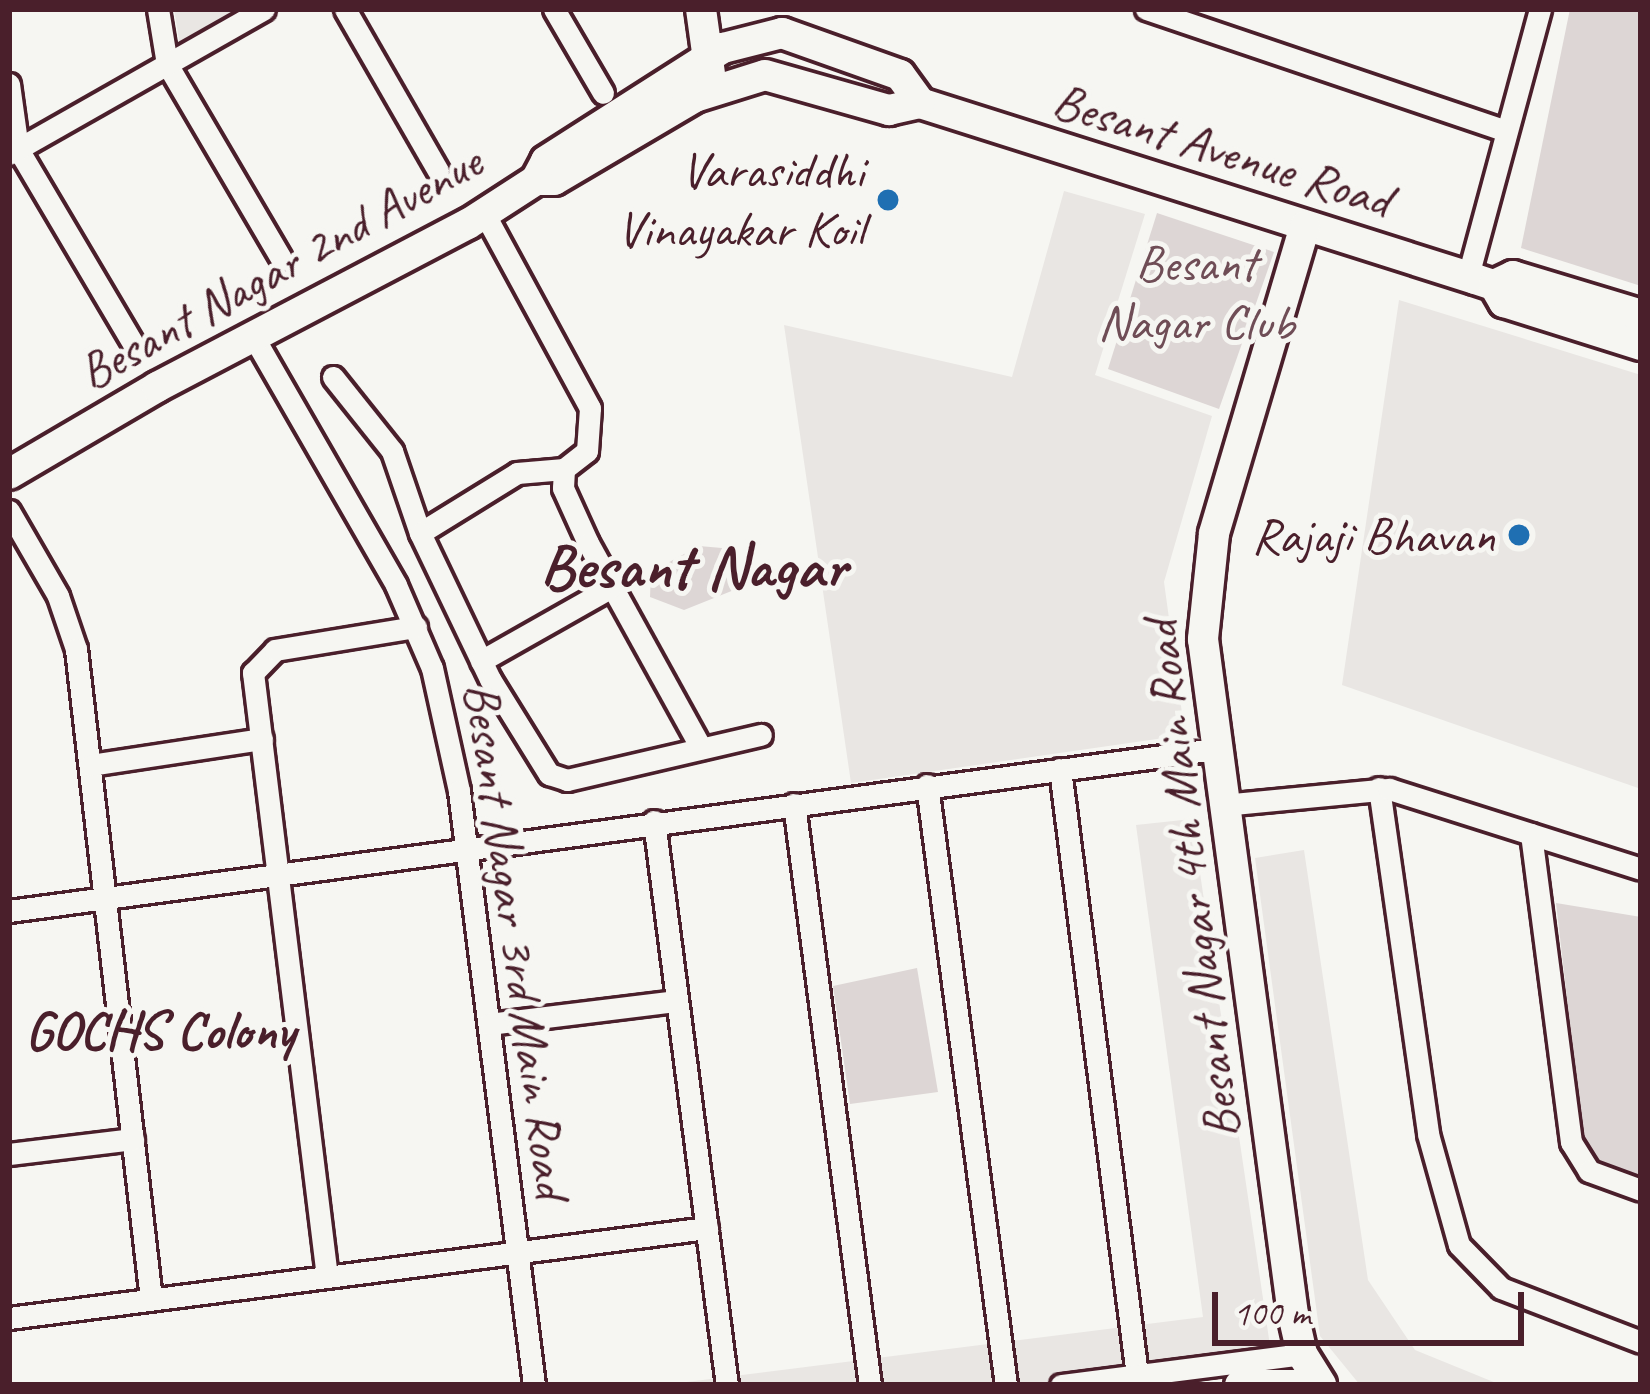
<!DOCTYPE html>
<html>
<head>
<meta charset="utf-8">
<style>
  body { margin:0 }
  #map { position:relative; width:1650px; height:1394px; overflow:hidden; background:#f6f6f2; font-family:Caveat,sans-serif }
  div>[style] { position:absolute }
  .built>* { inset:0; background:#e9e6e3 }
  .green>* { inset:0; background:#ddd6d5 }
  .roads { filter:drop-shadow(3px 0 #4a1f2b) drop-shadow(-3px 0 #4a1f2b) drop-shadow(0 3px #4a1f2b) drop-shadow(0 -3px #4a1f2b) }
  .street>* { height:21px; margin:-10.5px; padding:0 10.5px; transform-origin:10.5px; border-radius:10.5px; background:#f6f6f2 }
  .secondary>* { height:30px; margin:-15px; padding:0 15px; transform-origin:15px; border-radius:15px; background:#f6f6f2 }
  .dots>* { width:33px; height:33px; translate:-50% -50%; box-sizing:border-box; border:6px solid #f6f6f2; border-radius:50% }
  span { translate:-50% -50%; white-space:nowrap; text-align:center; line-height:1.15; -webkit-text-stroke:10px #f6f6f2; paint-order:stroke }
  .street-label { font-size:51px; color:#4a1f2b }
  .poi-label { font-size:51px; color:#4a1f2b }
  .right { translate:-100% -50%; text-align:right }
  .park-label { font-size:51px; color:#6f4d56 }
  .neighbourhood-label { font-size:54px; color:#4a1f2b; font-weight:700 }
  .district-label { font-size:63px; color:#4a1f2b; font-weight:700 }
  .frame { position:absolute; inset:0; border:12px solid #4a1f2b; pointer-events:none }
  .scale { position:absolute; left:1212px; top:1292px; width:312px; height:54px; box-sizing:border-box; border:6px solid #4a1f2b; border-top:0; padding-left:15px; font-size:36px; line-height:42px; white-space:nowrap; color:#4a1f2b; -webkit-text-stroke:9px #f6f6f2; paint-order:stroke }
</style>
</head>
<body>
<div id="map">
  <div class="built">
    <i style="clip-path:polygon(174px 9px,260px 9px,182px 58px)"></i>
    <i style="clip-path:polygon(1064px 191px,1145px 214px,1095px 375px,1212px 416px,1164px 582px,1185px 735px,851px 783px,784px 325px,1012px 377px)"></i>
    <i style="clip-path:polygon(1399px 300px,1641px 375px,1641px 789px,1342px 685px)"></i>
    <i style="clip-path:polygon(1192px 819px,1273px 1366px,1104px 1385px,663px 1385px,1203px 1317px,1136px 825px)"></i>
    <i style="clip-path:polygon(1304px 850px,1368px 1280px,1415px 1350px,1501px 1385px,1360px 1385px,1320px 1336px,1255px 858px)"></i>
  </div>
  <div class="green">
    <i style="clip-path:polygon(1570px 9px,1641px 9px,1641px 286px,1521px 248px)"></i>
    <i style="clip-path:polygon(1157px 213px,1274px 252px,1219px 409px,1108px 369px)"></i>
    <i style="clip-path:polygon(699px 546px,722px 548px,739px 588px,684px 610px,650px 597px,651px 572px)"></i>
    <i style="clip-path:polygon(1556px 903px,1641px 917px,1641px 1178px,1586px 1161px)"></i>
    <i style="clip-path:polygon(917px 968px,938px 1092px,850px 1104px,833px 986px)"></i>
  </div>
  <div class="roads">
    <div class="street">
      <i style="left:158px;top:9px;width:56px;rotate:80.7deg"></i>
      <i style="left:167px;top:64px;width:225px;rotate:59.6deg"></i>
      <i style="left:345px;top:9px;width:187px;rotate:60.1deg"></i>
      <i style="left:554px;top:9px;width:97px;rotate:59.7deg"></i>
      <i style="left:1146px;top:9px;width:375px;rotate:18.7deg"></i>
      <i style="left:9px;top:84px;width:66px;rotate:82.1deg"></i>
      <i style="left:18px;top:149px;width:224px;rotate:59.4deg"></i>
      <i style="left:9px;top:154px;width:293px;rotate:-29.6deg"></i>
      <i style="left:1468px;top:276px;width:277px;rotate:-74.9deg"></i>
      <i style="left:253px;top:336px;width:287px;rotate:60.1deg"></i>
      <i style="left:396px;top:585px;width:90px;rotate:66.6deg"></i>
      <i style="left:432px;top:668px;width:126px;rotate:77.6deg"></i>
      <i style="left:459px;top:791px;width:599px;rotate:82.8deg"></i>
      <i style="left:333px;top:377px;width:95px;rotate:51.4deg"></i>
      <i style="left:392px;top:451px;width:87px;rotate:71.1deg"></i>
      <i style="left:420px;top:533px;width:114px;rotate:-31.7deg"></i>
      <i style="left:517px;top:473px;width:47px;rotate:-4.9deg"></i>
      <i style="left:564px;top:469px;width:29px;rotate:-38deg"></i>
      <i style="left:587px;top:451px;width:43px;rotate:-86deg"></i>
      <i style="left:590px;top:408px;width:222px;rotate:-118.5deg"></i>
      <i style="left:564px;top:469px;width:19px;rotate:93deg"></i>
      <i style="left:563px;top:488px;width:60px;rotate:65.6deg"></i>
      <i style="left:588px;top:543px;width:234px;rotate:61.1deg"></i>
      <i style="left:9px;top:511px;width:98px;rotate:60deg"></i>
      <i style="left:58px;top:596px;width:56px;rotate:71.2deg"></i>
      <i style="left:76px;top:649px;width:654px;rotate:83.42deg"></i>
      <i style="left:420px;top:533px;width:162px;rotate:64.4deg"></i>
      <i style="left:490px;top:679px;width:112px;rotate:58.2deg"></i>
      <i style="left:549px;top:774px;width:19px;rotate:18deg"></i>
      <i style="left:567px;top:780px;width:199px;rotate:-13.1deg"></i>
      <i style="left:481px;top:661px;width:148px;rotate:-29.5deg"></i>
      <i style="left:90px;top:765px;width:174px;rotate:-8.6deg"></i>
      <i style="left:1060px;top:769px;width:611px;rotate:82.76deg"></i>
      <i style="left:927px;top:785px;width:605px;rotate:82.5deg"></i>
      <i style="left:1379px;top:788px;width:349px;rotate:81.9deg"></i>
      <i style="left:1428px;top:1134px;width:115px;rotate:74.4deg"></i>
      <i style="left:1459px;top:1245px;width:60px;rotate:45.7deg"></i>
      <i style="left:1501px;top:1288px;width:150px;rotate:21.1deg"></i>
      <i style="left:794px;top:804px;width:586px;rotate:82.55deg"></i>
      <i style="left:1223px;top:805px;width:167px;rotate:-5.5deg"></i>
      <i style="left:1389px;top:789px;width:264px;rotate:17.6deg"></i>
      <i style="left:654px;top:821px;width:569px;rotate:82.63deg"></i>
      <i style="left:1531px;top:834px;width:311px;rotate:82.6deg"></i>
      <i style="left:1571px;top:1142px;width:34px;rotate:58deg"></i>
      <i style="left:1589px;top:1171px;width:55px;rotate:20.1deg"></i>
      <i style="left:9px;top:911px;width:1217px;rotate:-7.65deg"></i>
      <i style="left:489px;top:1024px;width:189px;rotate:-7deg"></i>
      <i style="left:9px;top:1154px;width:125px;rotate:-6.9deg"></i>
      <i style="left:327px;top:1277px;width:609px;rotate:-96.98deg"></i>
      <i style="left:253px;top:673px;width:32px;rotate:-46deg"></i>
      <i style="left:275px;top:650px;width:143px;rotate:-9.3deg"></i>
      <i style="left:9px;top:1318px;width:704px;rotate:-7.35deg"></i>
      <i style="left:1061px;top:1385px;width:243px;rotate:-7.3deg"></i>
    </div>
    <div class="secondary">
      <i style="left:701px;top:9px;width:66px;rotate:82.1deg"></i>
      <i style="left:536px;top:180px;width:18px"></i>
      <i style="left:554px;top:180px;width:164px;rotate:-30.5deg"></i>
      <i style="left:695px;top:97px;width:73px;rotate:-17.4deg"></i>
      <i style="left:765px;top:75px;width:129px;rotate:15.8deg"></i>
      <i style="left:889px;top:110px;width:32px;rotate:-13deg"></i>
      <i style="left:920px;top:103px;width:582px;rotate:17.59deg"></i>
      <i style="left:1475px;top:279px;width:20px;rotate:18deg"></i>
      <i style="left:1494px;top:285px;width:20px;rotate:60deg"></i>
      <i style="left:1504px;top:302px;width:144px;rotate:17.4deg"></i>
      <i style="left:1305px;top:226px;width:321px;rotate:106.5deg"></i>
      <i style="left:1214px;top:534px;width:106px;rotate:96deg"></i>
      <i style="left:1203px;top:639px;width:681px;rotate:82.41deg"></i>
      <i style="left:1293px;top:1314px;width:41px;rotate:77.3deg"></i>
      <i style="left:1302px;top:1354px;width:36px;rotate:58deg"></i>
      <i style="left:1494px;top:285px;width:21px;rotate:-25deg"></i>
      <i style="left:1513px;top:276px;width:134px;rotate:16.9deg"></i>
      <i style="left:9px;top:474px;width:172px;rotate:-30.4deg"></i>
      <i style="left:157px;top:387px;width:351px;rotate:-27.7deg"></i>
      <i style="left:468px;top:224px;width:81px;rotate:-32.9deg"></i>
      <i style="left:536px;top:180px;width:21px;rotate:-62deg"></i>
      <i style="left:546px;top:161px;width:210px;rotate:-32.6deg"></i>
      <i style="left:723px;top:48px;width:61px;rotate:-14.3deg"></i>
      <i style="left:782px;top:33px;width:125px;rotate:19.6deg"></i>
      <i style="left:900px;top:75px;width:34px;rotate:54deg"></i>
      <i style="left:1240px;top:1385px;width:70px"></i>
    </div>
  </div>
  <div class="dots">
    <i style="left:888px;top:200px;background:#1f6fb2"></i>
    <i style="left:1519px;top:535px;background:#1f6fb2"></i>
  </div>
  <div class="street-label">
    <span style="left:1222px;top:150px;rotate:17deg">Besant Avenue Road</span>
    <span style="left:280px;top:267px;rotate:-29deg">Besant Nagar 2nd Avenue</span>
    <span style="left:1191px;top:880px;rotate:-97deg">Besant Nagar 4th Main Road</span>
    <span style="left:517px;top:940px;rotate:82deg">Besant Nagar 3rd Main Road</span>
  </div>
  <div class="poi-label">
    <span class="right" style="left:864px;top:200px">Varasiddhi<br>Vinayakar Koil</span>
    <span class="right" style="left:1495px;top:535px">Rajaji Bhavan</span>
  </div>
  <div class="park-label">
    <span style="left:1196px;top:293px">Besant<br>Nagar Club</span>
  </div>
  <div class="neighbourhood-label">
    <span style="left:160px;top:1030px">GOCHS Colony</span>
  </div>
  <div class="district-label">
    <span style="left:693px;top:567px">Besant Nagar</span>
  </div>
  <div class="frame"></div>
  <div class="scale">100 m</div>
</div>
</body>
</html>
